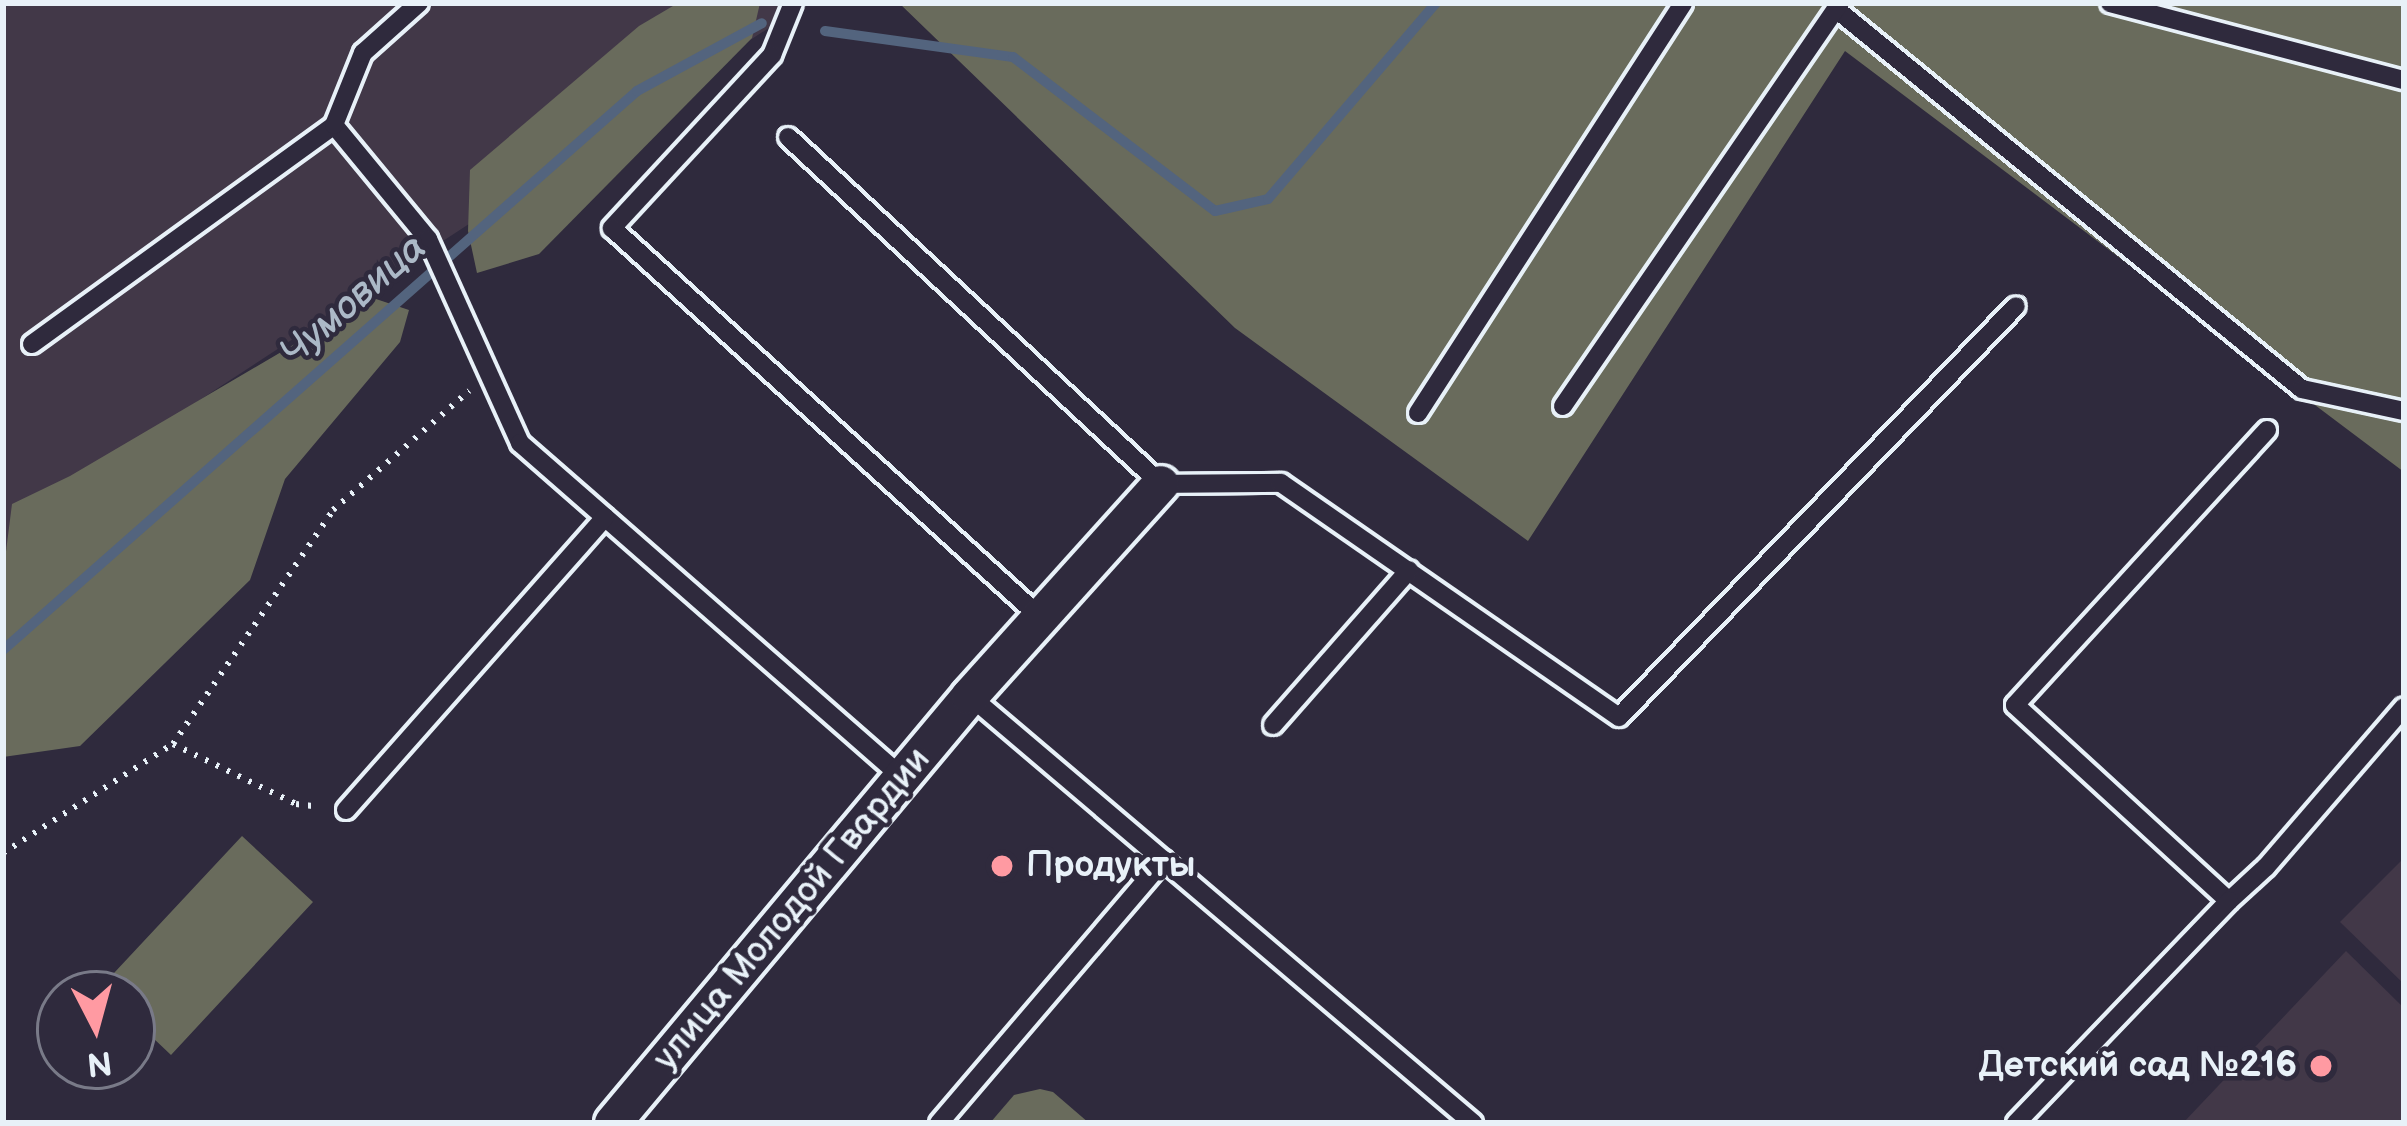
<!DOCTYPE html>
<html>
<head>
<meta charset="utf-8">
<style>
  body { margin:0 }
  #map { position:relative; width:2407px; height:1126px; overflow:hidden; background:#2f2a3d; font-family:"Balsamiq Sans",sans-serif }
  div>[style] { position:absolute }
  .built>* { inset:0; background:#423848 }
  .green>* { inset:0; background:#696b5c }
  .stream>* { height:10px; margin:-5px; padding:0 5px; transform-origin:5px; border-radius:5px; background:#53647e }
  .path>* { height:6px; margin-top:-3px; transform-origin:0; background:repeating-linear-gradient(90deg,#e8f1f8 0 3px,transparent 0 12px) }
  .roads { filter:drop-shadow(3px 0 #e8f1f8) drop-shadow(-3px 0 #e8f1f8) drop-shadow(0 3px #e8f1f8) drop-shadow(0 -3px #e8f1f8) }
  .lane>* { height:18px; margin:-9px; padding:0 9px; transform-origin:9px; border-radius:9px; background:#2f2a3d }
  .street>* { height:36px; margin:-18px; padding:0 18px; transform-origin:18px; border-radius:18px; background:#2f2a3d }
  .dots>* { width:33px; height:33px; translate:-50% -50%; box-sizing:border-box; border:6px solid #2f2a3d; border-radius:50% }
  span { translate:-50% -50%; white-space:nowrap; text-align:center; line-height:1.15; -webkit-text-stroke:9px #2f2a3d; paint-order:stroke }
  .poi-label { font-size:36px; color:#e8f1f8; font-weight:700 }
  .left { translate:0 -50%; text-align:left }
  .right { translate:-100% -50%; text-align:right }
  .street-label { font-size:36px; color:#e8f1f8 }
  .water-label { font-size:39px; color:#acb9c7; font-style:italic }
  .frame { position:absolute; inset:0; border:6px solid #e8f1f8; pointer-events:none }
  .north { position:absolute; left:36px; top:970px; width:120px; height:120px; box-sizing:border-box; background:#2f2a3d; border:3px solid #797a88; border-radius:50%; rotate:174deg; font-size:33px; font-weight:700; line-height:48px; text-align:center; color:#e8f1f8 }
  .north::after { content:''; display:block; margin:auto; width:42px; height:54px; background:#ff9aa2; clip-path:polygon(50% 0,100% 100%,50% 72%,0 100%) }
</style>
</head>
<body>
<div id="map">
  <div class="built">
    <i style="clip-path:polygon(3px 3px,807px 3px,65px 488px,3px 552px)"></i>
    <i style="clip-path:polygon(2404px 858px,2404px 984px,2340px 922px)"></i>
    <i style="clip-path:polygon(2346px 951px,2404px 1008px,2404px 1123px,2183px 1123px)"></i>
  </div>
  <div class="green">
    <i style="clip-path:polygon(678px 3px,760px 3px,752px 38px,539px 254px,477px 273px,468px 231px,470px 170px,639px 26px)"></i>
    <i style="clip-path:polygon(899px 3px,2404px 3px,2404px 472px,1845px 51px,1528px 541px,1235px 328px)"></i>
    <i style="clip-path:polygon(373px 298px,409px 310px,400px 342px,285px 479px,250px 580px,80px 746px,3px 757px,3px 575px,12px 504px,70px 476px)"></i>
    <i style="clip-path:polygon(242px 836px,313px 902px,171px 1055px,132px 1018px,132px 994px,106px 994px,100px 988px)"></i>
    <i style="clip-path:polygon(1040px 1089px,1053px 1092px,1089px 1123px,990px 1123px,1014px 1095px)"></i>
  </div>
  <div class="stream">
    <i style="left:825px;top:31px;width:190px;rotate:7.9deg"></i>
    <i style="left:1013px;top:57px;width:254px;rotate:37.3deg"></i>
    <i style="left:1215px;top:211px;width:54px;rotate:-12.8deg"></i>
    <i style="left:1268px;top:199px;width:258px;rotate:-49.4deg"></i>
    <i style="left:3px;top:650px;width:845px;rotate:-41.4deg"></i>
    <i style="left:637px;top:91px;width:142px;rotate:-28.5deg"></i>
  </div>
  <div class="path">
    <i style="left:173px;top:744px;width:283px;rotate:-55.6deg"></i>
    <i style="left:333px;top:510px;width:181px;rotate:-41.2deg"></i>
    <i style="left:3px;top:853px;width:202px;rotate:-32.7deg"></i>
    <i style="left:173px;top:744px;width:137px;rotate:26deg"></i>
    <i style="left:296px;top:804px;width:23px;rotate:7deg"></i>
  </div>
  <div class="roads">
    <div class="lane">
      <i style="left:793px;top:3px;width:56px;rotate:112deg"></i>
      <i style="left:772px;top:55px;width:236px;rotate:132.8deg"></i>
      <i style="left:612px;top:228px;width:580px;rotate:42.27deg"></i>
      <i style="left:2110px;top:3px;width:304px;rotate:14.7deg"></i>
      <i style="left:1836px;top:9px;width:601px;rotate:39.2deg"></i>
      <i style="left:2302px;top:389px;width:104px;rotate:12.2deg"></i>
      <i style="left:334px;top:125px;width:148px;rotate:50.5deg"></i>
      <i style="left:428px;top:239px;width:224px;rotate:65.7deg"></i>
      <i style="left:520px;top:443px;width:507px;rotate:41.16deg"></i>
      <i style="left:788px;top:137px;width:509px;rotate:42.93deg"></i>
      <i style="left:1161px;top:484px;width:120px;rotate:-0.5deg"></i>
      <i style="left:1281px;top:483px;width:411px;rotate:34.7deg"></i>
      <i style="left:1619px;top:717px;width:571px;rotate:-45.99deg"></i>
      <i style="left:32px;top:344px;width:373px;rotate:-35.9deg"></i>
      <i style="left:334px;top:125px;width:78px;rotate:-68.1deg"></i>
      <i style="left:363px;top:53px;width:75px;rotate:-41.8deg"></i>
      <i style="left:1563px;top:406px;width:489px;rotate:-55.5deg"></i>
      <i style="left:1418px;top:413px;width:488px;rotate:-57.1deg"></i>
      <i style="left:2267px;top:430px;width:373px;rotate:132.5deg"></i>
      <i style="left:2015px;top:705px;width:290px;rotate:42.5deg"></i>
      <i style="left:2229px;top:901px;width:50px;rotate:-42.6deg"></i>
      <i style="left:2266px;top:867px;width:211px;rotate:-49.2deg"></i>
      <i style="left:970px;top:696px;width:660px;rotate:40.33deg"></i>
      <i style="left:1273px;top:725px;width:206px;rotate:-48.7deg"></i>
      <i style="left:346px;top:810px;width:391px;rotate:-48.5deg"></i>
      <i style="left:939px;top:1123px;width:346px;rotate:-49.5deg"></i>
      <i style="left:2016px;top:1123px;width:308px;rotate:-46.2deg"></i>
    </div>
    <div class="street">
      <i style="left:613px;top:1123px;width:557px;rotate:-50.1deg"></i>
      <i style="left:970px;top:696px;width:285px;rotate:-48deg"></i>
    </div>
  </div>
  <div class="dots">
    <i style="left:1002px;top:866px;background:#ff9aa2"></i>
    <i style="left:2321px;top:1066px;background:#ff9aa2"></i>
  </div>
  <div class="poi-label">
    <span class="left" style="left:1026px;top:866px">Продукты</span>
    <span class="right" style="left:2297px;top:1066px">Детский сад №216</span>
  </div>
  <div class="street-label">
    <span style="left:792px;top:909px;rotate:-50deg">улица Молодой Гвардии</span>
  </div>
  <div class="water-label">
    <span style="left:354px;top:301px;rotate:-41deg">Чумовица</span>
  </div>
  <div class="frame"></div>
  <div class="north">N</div>
</div>
</body>
</html>
